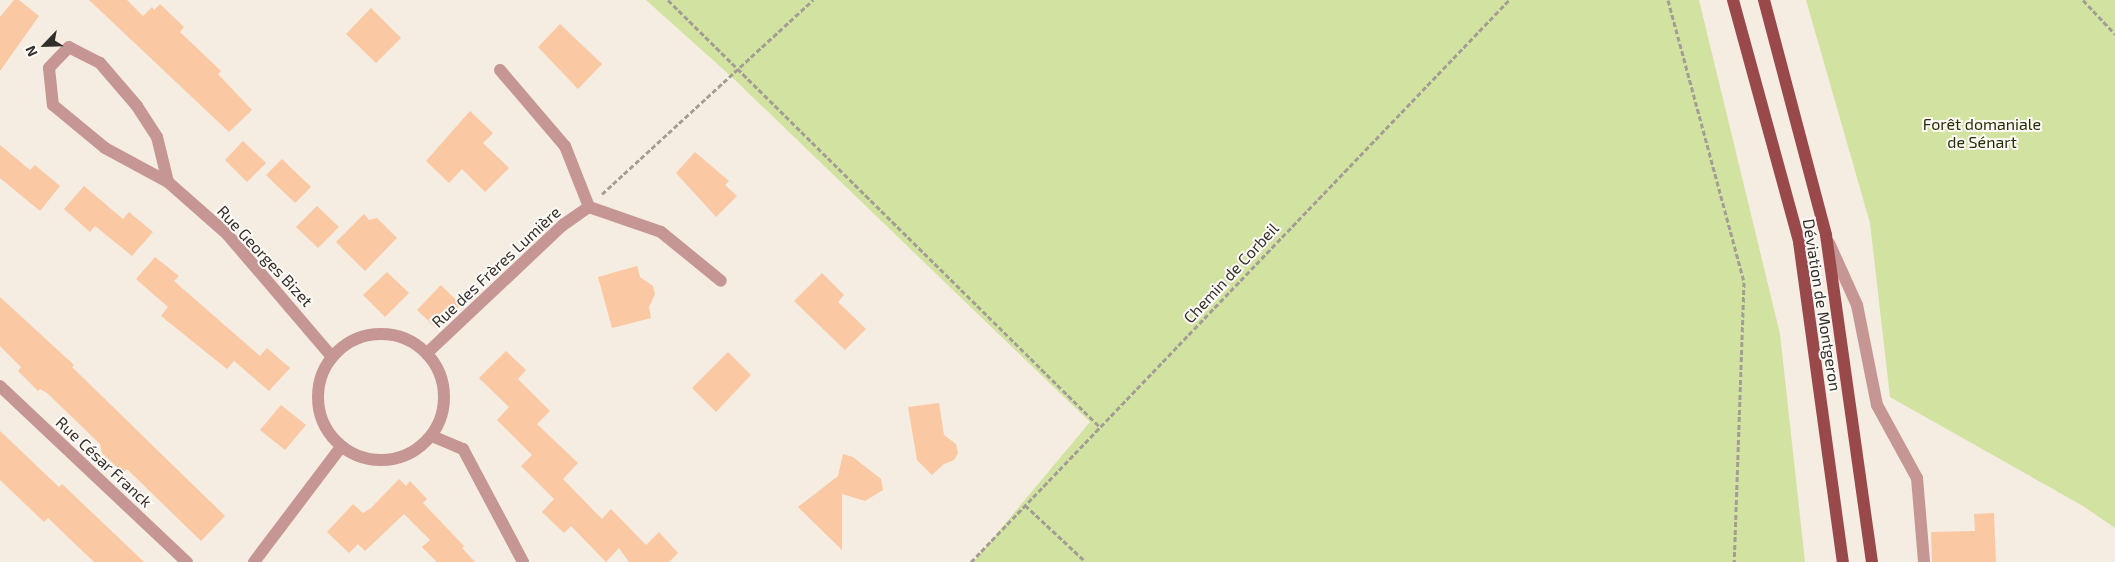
<!DOCTYPE html>
<html>
<head>
<meta charset="utf-8">
<style>
  body { margin:0 }
  #map { position:relative; width:2115px; height:562px; overflow:hidden; background:#f5ece2; font-family:"Exo 2",sans-serif }
  div>[style] { position:absolute }
  .green>* { inset:0; background:#d2e2a0 }
  .building>* { inset:0; background:#fac8a2 }
  .path>* { height:3px; margin-top:-1.5px; transform-origin:0; background:repeating-linear-gradient(90deg,#a49d96 0 5px,transparent 0 7.5px) }
  .service>* { height:12px; margin:-6px; padding:0 6px; transform-origin:6px; border-radius:6px; background:#c59694 }
  .minor>* { height:12px; margin:-6px; padding:0 6px; transform-origin:6px; border-radius:6px; background:#c59694 }
  .minor>.ring { margin:-6px; padding:0; box-sizing:content-box; background:none; border:12px solid #c59694; border-radius:50% }
  .primary>* { height:12px; margin:-6px; padding:0 6px; transform-origin:6px; border-radius:6px; background:#9a494b }
  span { translate:-50% -50%; white-space:nowrap; text-align:center; line-height:1.15; -webkit-text-stroke:4px #fefaf7; paint-order:stroke }
  .park-label { font-size:16px; color:#262d03 }
  .street-label { font-size:16px; color:#322f2b }
  .north { position:absolute; left:20px; top:20px; width:50px; height:50px; -webkit-text-stroke:4px #fefaf7; paint-order:stroke; rotate:246deg; font-size:14px; font-weight:700; line-height:20px; text-align:center; color:#322f2b }
  .north::after { content:''; display:block; margin:auto; width:18px; height:22px; background:#322f2b; clip-path:polygon(50% 0,100% 100%,50% 72%,0 100%) }
</style>
</head>
<body>
<div id="map">
  <div class="green">
    <i style="clip-path:polygon(646px 0,1699px 0,1780px 334px,1805px 562px,973px 562px,1090px 422px,734px 79px)"></i>
    <i style="clip-path:polygon(1806px 0,2115px 0,2115px 528px,2083px 506px,1890px 397px,1870px 223px)"></i>
  </div>
  <div class="building">
    <i style="clip-path:polygon(14px 0,19px 0,39px 16px,0 71px,0 17px)"></i>
    <i style="clip-path:polygon(89px 0,127px 0,143px 16px,152px 7px,154px 10px,160px 4px,184px 27px,180px 32px,221px 71px,218px 74px,252px 110px,229px 132px)"></i>
    <i style="clip-path:polygon(371px 8px,401px 38px,376px 63px,346px 34px)"></i>
    <i style="clip-path:polygon(560px 24px,602px 64px,578px 89px,538px 47px)"></i>
    <i style="clip-path:polygon(470px 111px,493px 133px,483px 143px,509px 168px,485px 192px,462px 169px,449px 183px,426px 161px)"></i>
    <i style="clip-path:polygon(243px 141px,266px 163px,247px 182px,225px 160px)"></i>
    <i style="clip-path:polygon(0 145px,30px 170px,35px 165px,60px 186px,40px 211px,0 178px)"></i>
    <i style="clip-path:polygon(695px 152px,729px 181px,725px 185px,737px 196px,716px 217px,676px 173px)"></i>
    <i style="clip-path:polygon(282px 159px,311px 187px,295px 203px,266px 175px)"></i>
    <i style="clip-path:polygon(84px 186px,123px 219px,129px 212px,153px 232px,132px 256px,95px 226px,90px 232px,64px 209px)"></i>
    <i style="clip-path:polygon(317px 206px,339px 227px,318px 248px,296px 227px)"></i>
    <i style="clip-path:polygon(364px 214px,369px 220px,377px 218px,397px 238px,365px 271px,336px 242px)"></i>
    <i style="clip-path:polygon(155px 257px,179px 276px,174px 281px,260px 356px,267px 348px,290px 368px,269px 391px,234px 361px,227px 369px,161px 316px,168px 307px,136px 279px)"></i>
    <i style="clip-path:polygon(637px 266px,640px 277px,653px 286px,655px 294px,649px 307px,651px 318px,612px 328px,598px 277px)"></i>
    <i style="clip-path:polygon(387px 272px,409px 293px,385px 317px,363px 295px)"></i>
    <i style="clip-path:polygon(822px 273px,844px 295px,838px 302px,866px 329px,845px 350px,794px 301px)"></i>
    <i style="clip-path:polygon(441px 285px,461px 305px,437px 329px,417px 310px)"></i>
    <i style="clip-path:polygon(0 297px,74px 365px,72px 367px,225px 516px,201px 541px,127px 469px,123px 473px,102px 453px,100px 444px,47px 393px,40px 389px,38px 391px,18px 371px,21px 367px,0 346px)"></i>
    <i style="clip-path:polygon(506px 351px,526px 370px,518px 379px,550px 411px,537px 424px,578px 463px,563px 479px,602px 519px,611px 509px,646px 545px,659px 532px,678px 553px,669px 562px,629px 562px,619px 548px,606px 562px,571px 526px,564px 533px,542px 512px,554px 499px,521px 466px,532px 455px,497px 420px,509px 407px,479px 378px)"></i>
    <i style="clip-path:polygon(728px 352px,751px 375px,716px 412px,692px 388px)"></i>
    <i style="clip-path:polygon(939px 403px,944px 435px,956px 444px,958px 453px,954px 460px,944px 464px,932px 475px,917px 460px,908px 407px)"></i>
    <i style="clip-path:polygon(281px 405px,306px 425px,285px 450px,260px 430px)"></i>
    <i style="clip-path:polygon(0 431px,59px 487px,62px 484px,144px 562px,94px 562px,48px 518px,44px 522px,0 480px)"></i>
    <i style="clip-path:polygon(843px 454px,853px 457px,881px 479px,883px 490px,865px 501px,842px 494px,842px 550px,798px 507px,838px 476px)"></i>
    <i style="clip-path:polygon(399px 479px,406px 486px,410px 481px,427px 499px,423px 503px,464px 546px,462px 548px,475px 562px,437px 562px,422px 547px,430px 540px,404px 514px,365px 551px,358px 544px,349px 553px,327px 532px,353px 504px,363px 513px,371px 508px)"></i>
    <i style="clip-path:polygon(1994px 513px,1996px 562px,1932px 562px,1931px 532px,1975px 531px,1974px 514px)"></i>
  </div>
  <div class="path">
    <i style="left:668px;top:0;width:607px;rotate:44.67deg"></i>
    <i style="left:1668px;top:0;width:292px;rotate:74.9deg"></i>
    <i style="left:1744px;top:282px;width:280px;rotate:92deg"></i>
    <i style="left:2083px;top:0;width:47px;rotate:46.7deg"></i>
    <i style="left:602px;top:194px;width:287px;rotate:-42.6deg"></i>
    <i style="left:1025px;top:505px;width:83px;rotate:43.1deg"></i>
    <i style="left:971px;top:562px;width:778px;rotate:-46.25deg"></i>
  </div>
  <div class="service">
    <i style="left:1829px;top:243px;width:68px;rotate:65.7deg"></i>
    <i style="left:1857px;top:305px;width:102px;rotate:78.7deg"></i>
    <i style="left:1877px;top:405px;width:83px;rotate:61.3deg"></i>
    <i style="left:1917px;top:478px;width:84px;rotate:85.2deg"></i>
  </div>
  <div class="minor">
    <i style="left:500px;top:70px;width:100px;rotate:49.5deg"></i>
    <i style="left:565px;top:146px;width:66px;rotate:68.5deg"></i>
    <i style="left:589px;top:207px;width:76px;rotate:19.1deg"></i>
    <i style="left:661px;top:232px;width:77px;rotate:39.2deg"></i>
    <i style="left:168px;top:182px;width:46px;rotate:-103.7deg"></i>
    <i style="left:157px;top:137px;width:37px;rotate:-123deg"></i>
    <i style="left:137px;top:106px;width:57px;rotate:-130.7deg"></i>
    <i style="left:100px;top:63px;width:35px;rotate:-153deg"></i>
    <i style="left:69px;top:47px;width:29px;rotate:134deg"></i>
    <i style="left:49px;top:68px;width:37px;rotate:84deg"></i>
    <i style="left:53px;top:105px;width:67px;rotate:39.6deg"></i>
    <i style="left:105px;top:148px;width:72px;rotate:28.4deg"></i>
    <i style="left:168px;top:182px;width:79px;rotate:41.4deg"></i>
    <i style="left:227px;top:234px;width:162px;rotate:49.5deg"></i>
    <i class="ring" style="left:318px;top:334px;width:114px;height:114px"></i>
    <i style="left:427px;top:353px;width:187px;rotate:-43.3deg"></i>
    <i style="left:563px;top:225px;width:32px;rotate:-35deg"></i>
    <i style="left:0;top:386px;width:257px;rotate:43.3deg"></i>
    <i style="left:432px;top:436px;width:34px;rotate:23deg"></i>
    <i style="left:463px;top:449px;width:128px;rotate:62deg"></i>
    <i style="left:254px;top:562px;width:144px;rotate:-52.9deg"></i>
  </div>
  <div class="primary">
    <i style="left:1733px;top:0;width:251px;rotate:74.7deg"></i>
    <i style="left:1799px;top:242px;width:323px;rotate:82.2deg"></i>
    <i style="left:1764px;top:0;width:243px;rotate:75.2deg"></i>
    <i style="left:1826px;top:235px;width:330px;rotate:82deg"></i>
  </div>
  <div class="park-label">
    <span style="left:1982px;top:133px">Forêt domaniale<br>de Sénart</span>
  </div>
  <div class="street-label">
    <span style="left:265px;top:256px;rotate:47deg">Rue Georges Bizet</span>
    <span style="left:496px;top:267px;rotate:-43deg">Rue des Frères Lumière</span>
    <span style="left:1231px;top:273px;rotate:-47deg">Chemin de Corbeil</span>
    <span style="left:1822px;top:305px;rotate:81deg">Déviation de Montgeron</span>
    <span style="left:104px;top:462px;rotate:43deg">Rue César Franck</span>
  </div>
  <div class="north">N</div>
</div>
</body>
</html>
